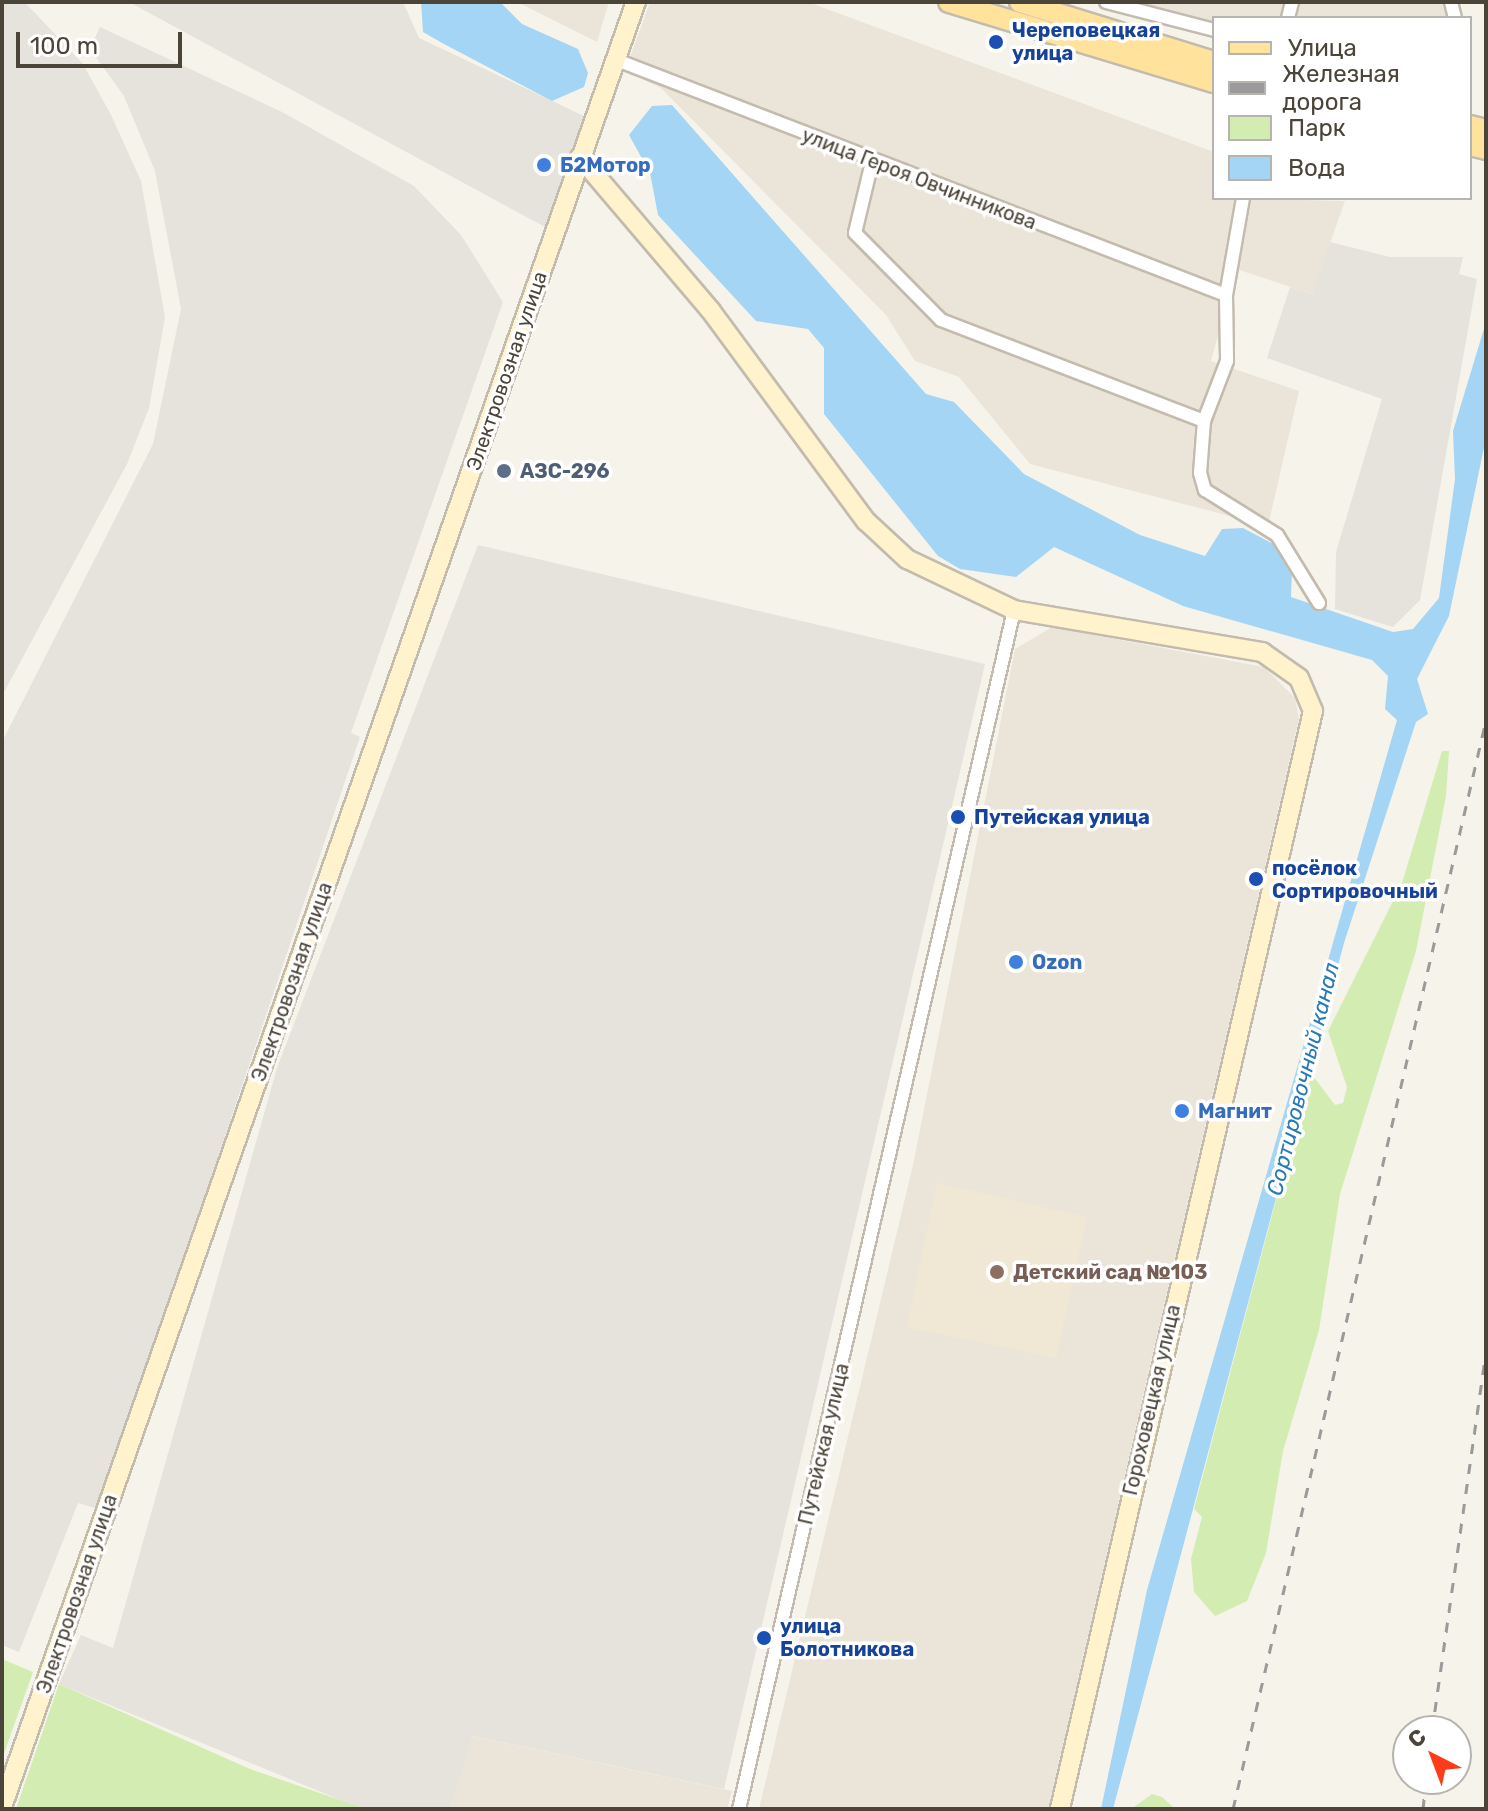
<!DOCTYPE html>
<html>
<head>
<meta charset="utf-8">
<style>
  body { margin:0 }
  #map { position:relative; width:1488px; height:1811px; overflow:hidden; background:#f6f3eb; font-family:Rubik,sans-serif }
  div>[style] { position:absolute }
  .residential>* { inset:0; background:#ebe5d9 }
  .industrial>* { inset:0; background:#e6e2dc }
  .education>* { inset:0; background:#f0e8d5 }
  .green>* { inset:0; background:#d2ecb2 }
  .water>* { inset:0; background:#a5d5f5 }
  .roads { filter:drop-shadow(2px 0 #c3bbad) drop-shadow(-2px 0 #c3bbad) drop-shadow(0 2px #c3bbad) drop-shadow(0 -2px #c3bbad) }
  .street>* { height:12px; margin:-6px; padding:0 6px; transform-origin:6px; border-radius:6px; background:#fff }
  .secondary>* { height:18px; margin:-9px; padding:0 9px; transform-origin:9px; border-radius:9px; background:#fff3cd }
  .primary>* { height:20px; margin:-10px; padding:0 10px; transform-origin:10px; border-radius:10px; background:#ffe39c }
  .rail>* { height:3px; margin-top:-1.5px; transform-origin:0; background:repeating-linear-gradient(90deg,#9a9a9a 0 10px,transparent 0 20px) }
  .dots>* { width:22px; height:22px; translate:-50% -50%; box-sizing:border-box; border:4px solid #fff; border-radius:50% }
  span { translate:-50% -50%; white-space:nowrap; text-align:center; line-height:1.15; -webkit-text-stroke:7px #fff; paint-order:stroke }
  .transit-label { font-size:20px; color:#164399; font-weight:700 }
  .left { translate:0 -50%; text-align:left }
  .shop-label { font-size:20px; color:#366cbe; font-weight:700 }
  .street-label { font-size:20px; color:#4b4438 }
  .service-label { font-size:20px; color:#4e5e75; font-weight:700 }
  .education-label { font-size:20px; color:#785e54; font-weight:700 }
  .water-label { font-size:22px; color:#287ab7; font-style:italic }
  .frame { position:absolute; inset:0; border:4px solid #4b4438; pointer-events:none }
  .legend { position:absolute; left:1212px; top:16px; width:260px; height:184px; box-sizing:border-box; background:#fff; border:2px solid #b7b4af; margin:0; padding:10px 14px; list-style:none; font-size:24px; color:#4b4438 }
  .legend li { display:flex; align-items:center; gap:16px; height:40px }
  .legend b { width:40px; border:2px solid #b7b4af }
  .north { position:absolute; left:1392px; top:1715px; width:80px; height:80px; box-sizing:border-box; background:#fff; border:2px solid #b7b4af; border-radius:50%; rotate:318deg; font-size:22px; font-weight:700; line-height:32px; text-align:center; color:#4b4438 }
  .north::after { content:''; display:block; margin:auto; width:28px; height:36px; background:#ff3c1a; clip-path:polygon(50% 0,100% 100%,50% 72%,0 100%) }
  .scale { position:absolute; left:16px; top:32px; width:166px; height:36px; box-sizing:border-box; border:4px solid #4b4438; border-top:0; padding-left:10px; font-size:24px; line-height:28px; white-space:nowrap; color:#4b4438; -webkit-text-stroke:6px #fff; paint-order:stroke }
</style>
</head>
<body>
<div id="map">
  <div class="residential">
    <i style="clip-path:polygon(517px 2px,609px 2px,597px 42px)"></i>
    <i style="clip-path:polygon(650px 2px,808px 2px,1214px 152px,1214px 198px,1345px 201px,1312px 294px,1236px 269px,1211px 361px,1299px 391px,1268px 526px,1030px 464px,959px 377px,915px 361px,886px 315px,661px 88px,625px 71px)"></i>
    <i style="clip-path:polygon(1127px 2px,1288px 2px,1284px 18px,1214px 18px,1214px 26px)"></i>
    <i style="clip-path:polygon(1296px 2px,1448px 2px,1452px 18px,1293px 18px)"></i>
    <i style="clip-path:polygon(1052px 627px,1264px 667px,1295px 698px,1299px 719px,1048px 1809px,759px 1809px,913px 1165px,1015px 649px)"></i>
    <i style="clip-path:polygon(471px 1736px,732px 1791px,727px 1809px,450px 1809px)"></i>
  </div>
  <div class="industrial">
    <i style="clip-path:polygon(2px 2px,24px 2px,37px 15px,83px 64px,111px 115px,141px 181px,165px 317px,149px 408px,127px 464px,2px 696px)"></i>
    <i style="clip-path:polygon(129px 2px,403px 2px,419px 38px,586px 117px,545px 227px)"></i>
    <i style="clip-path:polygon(100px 27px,282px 112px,414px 186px,461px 235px,503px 302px,351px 733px,360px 737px,126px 1429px,95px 1508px,78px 1503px,19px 1652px,2px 1645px,2px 742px,153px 444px,181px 309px,155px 171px,124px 96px,90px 49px)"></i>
    <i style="clip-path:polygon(1330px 242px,1390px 257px,1463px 257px,1459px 274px,1477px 279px,1420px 600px,1393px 627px,1335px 609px,1336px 552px,1382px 399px,1267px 358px,1290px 287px,1312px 294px)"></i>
    <i style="clip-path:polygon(478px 545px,985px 664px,724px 1789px,472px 1736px,450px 1809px,360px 1808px,59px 1684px,81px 1635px,113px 1648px,277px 1068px)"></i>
  </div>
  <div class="education">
    <i style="clip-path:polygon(937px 1183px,1087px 1217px,1056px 1358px,907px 1327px)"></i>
  </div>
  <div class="green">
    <i style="clip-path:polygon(1442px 751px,1449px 751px,1446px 796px,1416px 951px,1340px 1194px,1319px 1330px,1283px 1451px,1266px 1553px,1247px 1601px,1215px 1616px,1194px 1592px,1191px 1559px,1202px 1517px,1194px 1509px,1310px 1072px,1335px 1105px,1343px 1103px,1347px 1087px,1328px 1031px,1402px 883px)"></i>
    <i style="clip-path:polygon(2px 1659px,33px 1672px,2px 1759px)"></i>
    <i style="clip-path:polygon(59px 1684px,250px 1769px,366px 1809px,16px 1809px)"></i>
    <i style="clip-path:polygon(1152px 1794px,1162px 1797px,1175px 1809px,1131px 1809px)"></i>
  </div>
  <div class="water">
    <i style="clip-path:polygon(421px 2px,500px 2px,522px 24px,578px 49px,588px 73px,584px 87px,552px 101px,444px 44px,423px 32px)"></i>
    <i style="clip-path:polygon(672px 105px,926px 394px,954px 402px,1024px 474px,1140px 535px,1205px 556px,1222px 529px,1243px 528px,1279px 547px,1292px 571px,1291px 597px,1393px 632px,1413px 629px,1439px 598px,1455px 479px,1453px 431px,1486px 322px,1486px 438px,1449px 616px,1417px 679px,1428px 714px,1416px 722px,1344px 943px,1113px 1809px,1101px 1809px,1147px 1590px,1397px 720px,1385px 709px,1388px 676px,1372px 660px,1183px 606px,1054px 547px,1016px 577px,960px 569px,938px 556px,824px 414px,824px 348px,808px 329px,756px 321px,658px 215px,650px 173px,629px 135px,652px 106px)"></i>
  </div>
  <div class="roads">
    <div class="street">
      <i style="left:1106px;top:2px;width:112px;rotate:14.5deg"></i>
      <i style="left:1451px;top:2px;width:16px;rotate:76deg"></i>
      <i style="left:1288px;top:18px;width:16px;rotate:-76deg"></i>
      <i style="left:614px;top:59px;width:656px;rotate:21.09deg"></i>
      <i style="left:872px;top:162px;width:73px;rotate:103.5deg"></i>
      <i style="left:855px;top:233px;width:122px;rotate:45.3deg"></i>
      <i style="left:941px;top:320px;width:282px;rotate:21deg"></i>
      <i style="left:1243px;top:198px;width:98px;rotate:99.9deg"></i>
      <i style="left:1226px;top:295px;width:66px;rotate:89.1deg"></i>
      <i style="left:1227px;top:361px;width:64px;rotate:111deg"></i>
      <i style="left:1204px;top:421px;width:52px;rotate:94.4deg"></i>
      <i style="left:1200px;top:473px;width:18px;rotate:74deg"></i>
      <i style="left:1205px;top:490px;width:85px;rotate:32deg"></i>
      <i style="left:1277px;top:535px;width:80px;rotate:58.3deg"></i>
      <i style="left:739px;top:1809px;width:1230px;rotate:-77.08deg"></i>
    </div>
    <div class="secondary">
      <i style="left:580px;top:157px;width:202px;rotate:49.6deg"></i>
      <i style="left:711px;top:311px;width:261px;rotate:53.6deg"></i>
      <i style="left:866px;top:521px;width:56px;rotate:42.8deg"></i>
      <i style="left:907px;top:559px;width:119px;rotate:25.5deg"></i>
      <i style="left:1014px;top:610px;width:252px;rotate:9.6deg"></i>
      <i style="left:1262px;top:652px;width:45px;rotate:35.1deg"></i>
      <i style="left:1299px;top:678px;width:36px;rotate:67deg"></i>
      <i style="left:1313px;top:711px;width:1127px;rotate:102.98deg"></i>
      <i style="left:2px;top:1807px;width:1913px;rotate:-70.65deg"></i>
    </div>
    <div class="primary">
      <i style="left:949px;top:2px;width:277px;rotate:16.8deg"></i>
      <i style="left:1020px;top:2px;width:203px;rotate:17.2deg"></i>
      <i style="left:1470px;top:126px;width:16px;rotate:14deg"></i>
      <i style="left:1470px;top:145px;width:16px;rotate:14deg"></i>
    </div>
  </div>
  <div class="rail">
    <i style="left:1432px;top:1731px;width:384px;rotate:-81.9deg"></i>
    <i style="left:1233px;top:1809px;width:1118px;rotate:-76.92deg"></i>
    <i style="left:1423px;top:1809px;width:30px;rotate:-84deg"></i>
  </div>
  <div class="dots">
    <i style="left:996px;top:42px;background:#1a4fb4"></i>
    <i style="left:544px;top:165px;background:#3f7fe0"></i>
    <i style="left:504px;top:471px;background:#5c6f8a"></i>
    <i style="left:958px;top:817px;background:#1a4fb4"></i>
    <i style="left:1256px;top:879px;background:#1a4fb4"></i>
    <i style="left:1016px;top:962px;background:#3f7fe0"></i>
    <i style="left:1182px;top:1111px;background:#3f7fe0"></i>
    <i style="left:997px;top:1272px;background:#8d6e63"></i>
    <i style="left:764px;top:1638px;background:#1a4fb4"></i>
  </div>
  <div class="transit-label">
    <span class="left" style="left:1012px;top:42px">Череповецкая<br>улица</span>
    <span class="left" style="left:974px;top:817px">Путейская улица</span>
    <span class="left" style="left:1272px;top:880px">посёлок<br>Сортировочный</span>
    <span class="left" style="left:780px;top:1638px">улица<br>Болотникова</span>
  </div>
  <div class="shop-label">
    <span class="left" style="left:560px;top:165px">Б2Мотор</span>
    <span class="left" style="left:1032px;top:962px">Ozon</span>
    <span class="left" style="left:1198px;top:1111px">Магнит</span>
  </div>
  <div class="street-label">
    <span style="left:919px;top:179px;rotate:21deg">улица Героя Овчинникова</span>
    <span style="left:507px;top:371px;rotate:-71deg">Электровозная улица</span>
    <span style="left:292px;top:982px;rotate:-71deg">Электровозная улица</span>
    <span style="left:1152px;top:1400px;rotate:-77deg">Гороховецкая улица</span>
    <span style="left:824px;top:1444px;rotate:-77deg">Путейская улица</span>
    <span style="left:77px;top:1594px;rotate:-71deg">Электровозная улица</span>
  </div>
  <div class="service-label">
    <span class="left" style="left:520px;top:471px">АЗС-296</span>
  </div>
  <div class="education-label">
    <span class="left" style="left:1013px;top:1272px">Детский сад №103</span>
  </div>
  <div class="water-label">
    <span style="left:1303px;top:1079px;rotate:-76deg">Сортировочный канал</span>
  </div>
  <div class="frame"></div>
  <ul class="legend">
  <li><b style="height:10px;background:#ffe39c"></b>Улица</li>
  <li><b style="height:10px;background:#9a9a9a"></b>Железная дорога</li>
  <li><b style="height:22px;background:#d2ecb2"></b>Парк</li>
  <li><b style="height:22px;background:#a5d5f5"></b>Вода</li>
  </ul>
  <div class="north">С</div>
  <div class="scale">100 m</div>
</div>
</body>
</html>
